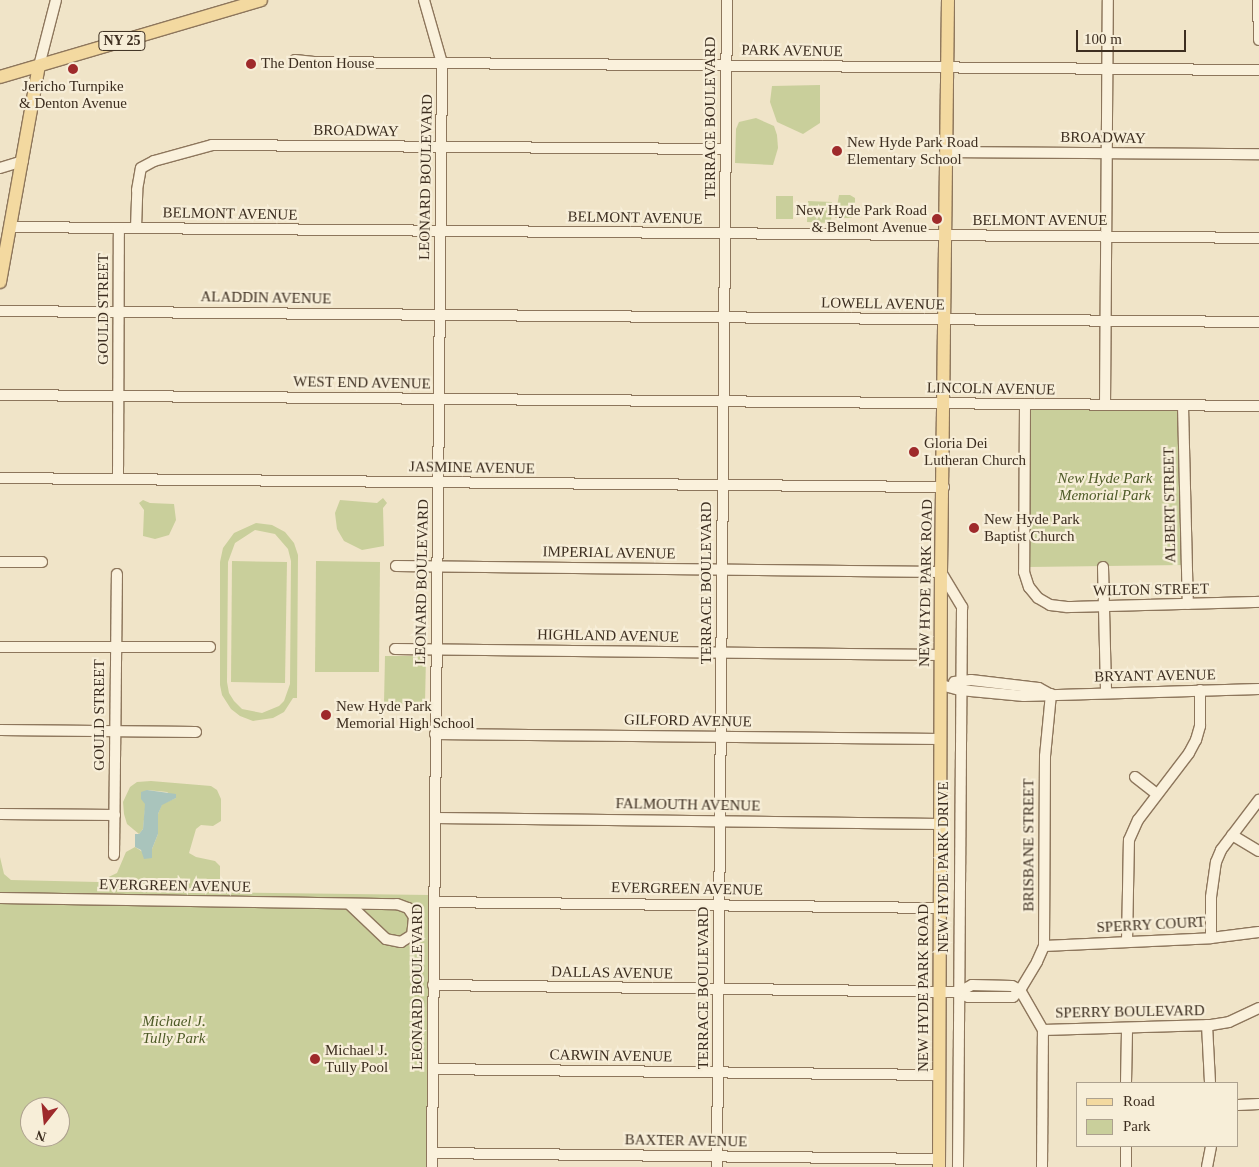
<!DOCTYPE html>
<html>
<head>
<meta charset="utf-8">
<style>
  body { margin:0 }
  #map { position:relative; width:1259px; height:1167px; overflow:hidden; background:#f0e4c8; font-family:"Times New Roman",serif }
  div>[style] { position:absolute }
  .green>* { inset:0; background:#c9cf9b }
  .water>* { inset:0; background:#a9c4bc }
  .roads { filter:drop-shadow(1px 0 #8d765c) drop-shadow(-1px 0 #8d765c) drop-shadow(0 1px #8d765c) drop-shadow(0 -1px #8d765c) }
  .minor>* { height:10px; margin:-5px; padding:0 5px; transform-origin:5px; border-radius:5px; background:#faf1dc }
  .major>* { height:12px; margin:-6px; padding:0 6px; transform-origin:6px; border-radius:6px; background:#f3d9a0 }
  .dots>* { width:14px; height:14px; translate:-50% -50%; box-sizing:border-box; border:2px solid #f7eed8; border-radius:50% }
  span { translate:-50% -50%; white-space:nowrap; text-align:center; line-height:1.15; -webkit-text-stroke:4.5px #f7eed8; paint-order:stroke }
  .shield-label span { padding:1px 4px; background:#f7eed8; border:1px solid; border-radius:4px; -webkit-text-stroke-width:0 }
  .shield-label { font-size:14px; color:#3d2e20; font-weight:700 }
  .street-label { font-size:15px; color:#3d2e20 }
  .poi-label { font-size:15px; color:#3d2e20 }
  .left { translate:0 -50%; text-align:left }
  .right { translate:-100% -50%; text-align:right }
  .park-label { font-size:15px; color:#4d5a26; font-style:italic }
  .legend { position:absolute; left:1076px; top:1082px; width:162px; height:65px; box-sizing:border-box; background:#f7eed8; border:1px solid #ada18e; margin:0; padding:6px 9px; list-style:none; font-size:15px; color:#3d2e20 }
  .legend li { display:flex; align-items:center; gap:10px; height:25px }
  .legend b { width:25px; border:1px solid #ada18e }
  .north { position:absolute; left:20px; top:1097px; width:50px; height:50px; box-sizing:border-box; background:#f7eed8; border:1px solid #ada18e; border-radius:50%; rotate:196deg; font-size:14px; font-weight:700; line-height:20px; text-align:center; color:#3d2e20 }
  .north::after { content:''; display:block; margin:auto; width:18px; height:22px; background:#9e2a2b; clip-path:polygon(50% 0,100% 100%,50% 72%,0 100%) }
  .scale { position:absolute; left:1076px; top:30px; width:110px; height:22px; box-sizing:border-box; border:2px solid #3d2e20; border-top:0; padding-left:6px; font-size:15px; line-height:18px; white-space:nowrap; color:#3d2e20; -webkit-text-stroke:4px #f7eed8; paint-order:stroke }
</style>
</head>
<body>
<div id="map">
  <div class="green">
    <i style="clip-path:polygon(820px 85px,820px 123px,803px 134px,777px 122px,770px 102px,772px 86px)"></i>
    <i style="clip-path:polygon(756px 118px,774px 126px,777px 135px,778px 148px,773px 165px,735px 163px,736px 129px,739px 122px)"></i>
    <i style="clip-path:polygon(839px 195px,850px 195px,855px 198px,855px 205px,852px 206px,852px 218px,835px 218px)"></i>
    <i style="clip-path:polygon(776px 196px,793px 196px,793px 219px,776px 219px)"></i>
    <i style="clip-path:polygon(808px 201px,832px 202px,831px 223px,807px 222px)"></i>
    <i style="clip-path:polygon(1029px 408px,1181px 408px,1184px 565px,1029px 567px)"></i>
    <i style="clip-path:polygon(383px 498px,387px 503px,383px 508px,384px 546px,362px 550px,344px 541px,337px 529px,335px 513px,340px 500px,377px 503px)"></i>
    <i style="clip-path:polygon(143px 500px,150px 503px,174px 504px,176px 520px,169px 535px,155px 539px,143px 536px,144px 510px,139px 503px)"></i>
    <i style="clip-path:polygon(evenodd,256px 523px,272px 525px,285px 532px,294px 543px,298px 555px,297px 698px,293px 698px,284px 712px,273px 718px,253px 721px,240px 716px,231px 709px,222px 695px,220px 685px,220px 562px,223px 548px,234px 533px,256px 523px,255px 530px,275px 534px,288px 549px,291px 561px,290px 684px,284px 701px,279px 706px,262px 713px,242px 709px,234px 701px,229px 693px,227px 682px,228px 562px,235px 543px,255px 530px)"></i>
    <i style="clip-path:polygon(232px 561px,287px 562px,285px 683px,231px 682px)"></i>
    <i style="clip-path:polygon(316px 561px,380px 562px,379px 672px,315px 672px)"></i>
    <i style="clip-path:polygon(385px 656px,426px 656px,425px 704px,384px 703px)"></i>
    <i style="clip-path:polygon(evenodd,151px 781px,211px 786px,217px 790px,221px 799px,221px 821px,213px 826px,201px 825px,196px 829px,189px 853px,196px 857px,215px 861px,220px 866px,220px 886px,204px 892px,430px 895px,426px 1167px,0 1167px,0 857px,4px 874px,11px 880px,98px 882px,117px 873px,126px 852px,135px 847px,152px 858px,152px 849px,158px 834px,158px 814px,162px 804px,176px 798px,167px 792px,147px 790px,143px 829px,139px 834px,127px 824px,124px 814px,123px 802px,130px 787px,137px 782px,151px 781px,30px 1107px,60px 1107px,60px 1137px,30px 1137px,30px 1107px)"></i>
  </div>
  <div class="water">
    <i style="clip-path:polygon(147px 790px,176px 794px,176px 798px,162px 805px,158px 814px,158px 834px,152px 849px,152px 858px,144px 859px,141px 850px,135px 847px,135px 834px,139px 834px,143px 829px,145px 804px,141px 799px,141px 792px)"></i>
  </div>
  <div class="roads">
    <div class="minor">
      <i style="left:424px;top:0;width:66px;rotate:74.1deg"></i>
      <i style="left:442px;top:63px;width:1104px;rotate:90.52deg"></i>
      <i style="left:1258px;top:0;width:40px;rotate:88.6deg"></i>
      <i style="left:295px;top:60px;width:19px;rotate:6deg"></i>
      <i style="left:314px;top:62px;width:945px;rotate:0.49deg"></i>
      <i style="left:39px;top:66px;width:68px;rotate:-75.6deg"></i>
      <i style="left:946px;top:152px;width:313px;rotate:0.4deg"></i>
      <i style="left:0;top:168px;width:24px;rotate:-17deg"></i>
      <i style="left:11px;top:227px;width:1248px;rotate:0.5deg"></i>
      <i style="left:136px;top:228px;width:38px;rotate:-88deg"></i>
      <i style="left:137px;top:190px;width:22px;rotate:-80deg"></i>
      <i style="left:141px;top:168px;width:15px;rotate:-28deg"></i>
      <i style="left:154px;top:161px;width:60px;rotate:-15.4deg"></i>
      <i style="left:212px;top:145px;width:514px;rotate:0.45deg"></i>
      <i style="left:0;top:311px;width:1259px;rotate:0.5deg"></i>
      <i style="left:0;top:395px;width:1259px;rotate:0.5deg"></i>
      <i style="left:1025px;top:404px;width:168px;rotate:90.3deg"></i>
      <i style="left:1024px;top:572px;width:16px;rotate:72deg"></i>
      <i style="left:1029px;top:587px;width:14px;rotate:51deg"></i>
      <i style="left:1038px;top:598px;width:14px;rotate:30deg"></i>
      <i style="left:1050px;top:605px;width:17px;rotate:7deg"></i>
      <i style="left:1067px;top:607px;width:192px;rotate:-1.5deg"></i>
      <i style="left:1105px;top:405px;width:405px;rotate:-89.6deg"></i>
      <i style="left:1183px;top:406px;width:198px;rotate:88.6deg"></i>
      <i style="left:0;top:478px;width:944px;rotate:0.55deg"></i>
      <i style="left:118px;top:479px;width:251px;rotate:-89.8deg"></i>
      <i style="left:0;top:562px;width:42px"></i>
      <i style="left:396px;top:566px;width:545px;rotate:0.63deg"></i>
      <i style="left:941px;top:572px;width:41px;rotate:59deg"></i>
      <i style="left:962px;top:607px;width:560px;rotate:90.41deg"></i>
      <i style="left:1103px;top:567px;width:126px;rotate:88.6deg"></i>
      <i style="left:0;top:647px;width:210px"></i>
      <i style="left:395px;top:649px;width:546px;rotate:0.63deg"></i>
      <i style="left:954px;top:682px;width:17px;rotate:-7deg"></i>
      <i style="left:971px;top:680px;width:68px;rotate:6.7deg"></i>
      <i style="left:1039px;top:688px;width:13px;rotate:29deg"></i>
      <i style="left:941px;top:685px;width:20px;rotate:15deg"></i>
      <i style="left:960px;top:690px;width:64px;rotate:5.4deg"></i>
      <i style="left:1024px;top:696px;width:235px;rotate:-1.7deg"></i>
      <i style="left:1051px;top:694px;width:62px;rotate:95.5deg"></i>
      <i style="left:1045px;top:756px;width:190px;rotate:90.3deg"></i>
      <i style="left:1044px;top:946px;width:17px;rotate:114deg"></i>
      <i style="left:1037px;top:962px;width:33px;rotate:121deg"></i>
      <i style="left:1020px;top:990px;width:10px;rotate:135deg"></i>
      <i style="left:1013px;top:997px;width:45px;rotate:180deg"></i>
      <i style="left:968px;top:997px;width:10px;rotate:-151deg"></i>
      <i style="left:959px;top:992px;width:15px;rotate:-28deg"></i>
      <i style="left:972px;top:985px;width:40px;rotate:1.4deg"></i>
      <i style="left:1012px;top:986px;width:9px;rotate:27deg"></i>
      <i style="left:1020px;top:990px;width:46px;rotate:60.1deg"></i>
      <i style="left:1043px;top:1030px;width:168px;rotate:-1.7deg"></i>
      <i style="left:1211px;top:1025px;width:18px;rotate:-9deg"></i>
      <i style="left:1229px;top:1022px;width:33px;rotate:-25deg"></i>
      <i style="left:0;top:730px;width:196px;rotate:0.6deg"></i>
      <i style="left:435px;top:734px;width:506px;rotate:0.57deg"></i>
      <i style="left:1135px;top:777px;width:28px;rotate:38deg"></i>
      <i style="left:0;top:814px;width:115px;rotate:0.5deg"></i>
      <i style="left:435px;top:818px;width:506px;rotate:0.68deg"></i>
      <i style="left:1232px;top:835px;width:31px;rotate:31deg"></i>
      <i style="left:114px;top:855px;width:281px;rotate:-89.4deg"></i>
      <i style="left:0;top:898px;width:397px;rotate:0.9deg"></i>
      <i style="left:397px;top:904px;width:12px;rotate:20deg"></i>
      <i style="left:408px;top:908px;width:11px;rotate:56deg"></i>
      <i style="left:414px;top:917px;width:18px;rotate:96deg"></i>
      <i style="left:412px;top:935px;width:13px;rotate:148deg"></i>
      <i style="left:401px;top:942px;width:15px;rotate:-169deg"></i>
      <i style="left:386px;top:939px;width:51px;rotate:-136.6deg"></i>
      <i style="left:434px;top:902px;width:506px;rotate:0.68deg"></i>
      <i style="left:1211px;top:938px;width:41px;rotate:-90deg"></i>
      <i style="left:1211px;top:897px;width:35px;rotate:-82deg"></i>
      <i style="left:1216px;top:862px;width:13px;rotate:-67deg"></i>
      <i style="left:1221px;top:850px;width:63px;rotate:-52.8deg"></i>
      <i style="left:1127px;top:942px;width:102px;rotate:-88.9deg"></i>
      <i style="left:1129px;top:840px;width:22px;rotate:-66deg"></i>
      <i style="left:1138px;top:820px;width:84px;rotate:-52.7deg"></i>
      <i style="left:1189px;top:753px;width:15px;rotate:-62deg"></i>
      <i style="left:1196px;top:740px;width:15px;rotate:-74deg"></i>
      <i style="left:1200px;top:726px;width:36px;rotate:-90deg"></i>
      <i style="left:1044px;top:946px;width:167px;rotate:-2.7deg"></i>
      <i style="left:1211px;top:938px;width:48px;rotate:-7.1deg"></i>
      <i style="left:433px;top:985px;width:526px;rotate:0.76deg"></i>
      <i style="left:1207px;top:1025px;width:58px;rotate:87deg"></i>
      <i style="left:433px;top:1069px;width:507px;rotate:0.68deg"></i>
      <i style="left:1126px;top:1083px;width:54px;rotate:-88.9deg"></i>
      <i style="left:1238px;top:1105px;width:21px;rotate:-3deg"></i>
      <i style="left:432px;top:1153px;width:507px;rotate:0.68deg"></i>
      <i style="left:717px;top:1167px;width:1167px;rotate:-89.51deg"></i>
      <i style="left:1042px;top:1167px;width:137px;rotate:-89.6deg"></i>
      <i style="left:1126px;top:1167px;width:21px;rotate:-90deg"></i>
      <i style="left:1207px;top:1167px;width:21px;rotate:-79deg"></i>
    </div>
    <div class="major">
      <i style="left:0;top:77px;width:272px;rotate:-16.4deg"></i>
      <i style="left:0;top:282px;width:219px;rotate:-79.8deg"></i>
      <i style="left:939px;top:1167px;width:595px;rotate:-89.81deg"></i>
      <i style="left:941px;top:572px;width:572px;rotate:-89.3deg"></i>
    </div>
  </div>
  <div class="dots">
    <i style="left:251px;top:64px;background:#9e2a2b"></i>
    <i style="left:73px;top:69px;background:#9e2a2b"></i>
    <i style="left:837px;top:151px;background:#9e2a2b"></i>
    <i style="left:937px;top:219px;background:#9e2a2b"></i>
    <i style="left:914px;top:452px;background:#9e2a2b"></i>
    <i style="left:974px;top:528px;background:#9e2a2b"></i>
    <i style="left:326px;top:715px;background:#9e2a2b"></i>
    <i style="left:315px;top:1059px;background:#9e2a2b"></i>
  </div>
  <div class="shield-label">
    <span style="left:122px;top:41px">NY 25</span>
  </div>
  <div class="street-label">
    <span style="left:792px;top:51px;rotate:1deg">PARK AVENUE</span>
    <span style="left:711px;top:118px;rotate:-90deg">TERRACE BOULEVARD</span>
    <span style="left:356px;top:131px;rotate:1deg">BROADWAY</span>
    <span style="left:1103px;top:138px;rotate:1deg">BROADWAY</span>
    <span style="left:426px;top:177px;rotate:-89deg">LEONARD BOULEVARD</span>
    <span style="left:230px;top:214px;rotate:1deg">BELMONT AVENUE</span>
    <span style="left:635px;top:218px;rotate:1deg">BELMONT AVENUE</span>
    <span style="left:1040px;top:221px">BELMONT AVENUE</span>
    <span style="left:266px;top:298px;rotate:1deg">ALADDIN AVENUE</span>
    <span style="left:883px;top:304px;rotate:1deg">LOWELL AVENUE</span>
    <span style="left:104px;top:309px;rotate:-90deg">GOULD STREET</span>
    <span style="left:362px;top:383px;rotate:1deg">WEST END AVENUE</span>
    <span style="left:991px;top:389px;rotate:1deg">LINCOLN AVENUE</span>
    <span style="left:472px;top:468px;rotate:1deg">JASMINE AVENUE</span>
    <span style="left:1170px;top:505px;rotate:-91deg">ALBERT STREET</span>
    <span style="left:609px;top:553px;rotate:1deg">IMPERIAL AVENUE</span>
    <span style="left:422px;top:582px;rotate:-89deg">LEONARD BOULEVARD</span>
    <span style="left:707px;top:583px;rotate:-90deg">TERRACE BOULEVARD</span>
    <span style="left:926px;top:583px;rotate:-89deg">NEW HYDE PARK ROAD</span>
    <span style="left:1151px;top:590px;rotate:-1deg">WILTON STREET</span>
    <span style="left:608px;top:636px;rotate:1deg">HIGHLAND AVENUE</span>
    <span style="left:1155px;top:676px;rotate:-1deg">BRYANT AVENUE</span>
    <span style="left:100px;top:715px;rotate:-90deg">GOULD STREET</span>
    <span style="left:688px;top:721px;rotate:1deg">GILFORD AVENUE</span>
    <span style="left:688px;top:805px;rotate:1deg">FALMOUTH AVENUE</span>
    <span style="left:1029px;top:845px;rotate:-90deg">BRISBANE STREET</span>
    <span style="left:944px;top:867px;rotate:-90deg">NEW HYDE PARK DRIVE</span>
    <span style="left:175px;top:886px;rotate:1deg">EVERGREEN AVENUE</span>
    <span style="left:687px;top:889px;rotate:1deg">EVERGREEN AVENUE</span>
    <span style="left:1151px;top:925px;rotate:-3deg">SPERRY COURT</span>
    <span style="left:612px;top:973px;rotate:1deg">DALLAS AVENUE</span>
    <span style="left:418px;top:987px;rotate:-90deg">LEONARD BOULEVARD</span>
    <span style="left:704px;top:988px;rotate:-90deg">TERRACE BOULEVARD</span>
    <span style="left:924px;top:988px;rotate:-90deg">NEW HYDE PARK ROAD</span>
    <span style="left:1130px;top:1012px;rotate:-1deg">SPERRY BOULEVARD</span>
    <span style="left:611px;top:1056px;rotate:1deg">CARWIN AVENUE</span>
    <span style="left:686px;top:1141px;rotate:1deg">BAXTER AVENUE</span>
  </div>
  <div class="poi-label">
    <span class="left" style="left:261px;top:64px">The Denton House</span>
    <span style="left:73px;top:95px">Jericho Turnpike<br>&amp; Denton Avenue</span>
    <span class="left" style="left:847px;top:151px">New Hyde Park Road<br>Elementary School</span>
    <span class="right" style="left:927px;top:219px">New Hyde Park Road<br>&amp; Belmont Avenue</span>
    <span class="left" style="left:924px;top:452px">Gloria Dei<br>Lutheran Church</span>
    <span class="left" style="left:984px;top:528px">New Hyde Park<br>Baptist Church</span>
    <span class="left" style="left:336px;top:715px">New Hyde Park<br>Memorial High School</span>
    <span class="left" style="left:325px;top:1059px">Michael J.<br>Tully Pool</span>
  </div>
  <div class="park-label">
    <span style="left:1105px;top:487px">New Hyde Park<br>Memorial Park</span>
    <span style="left:174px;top:1030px">Michael J.<br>Tully Park</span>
  </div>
  <ul class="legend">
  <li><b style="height:6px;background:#f3d9a0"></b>Road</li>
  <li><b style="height:14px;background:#c9cf9b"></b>Park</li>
  </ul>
  <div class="north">N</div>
  <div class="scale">100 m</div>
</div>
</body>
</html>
